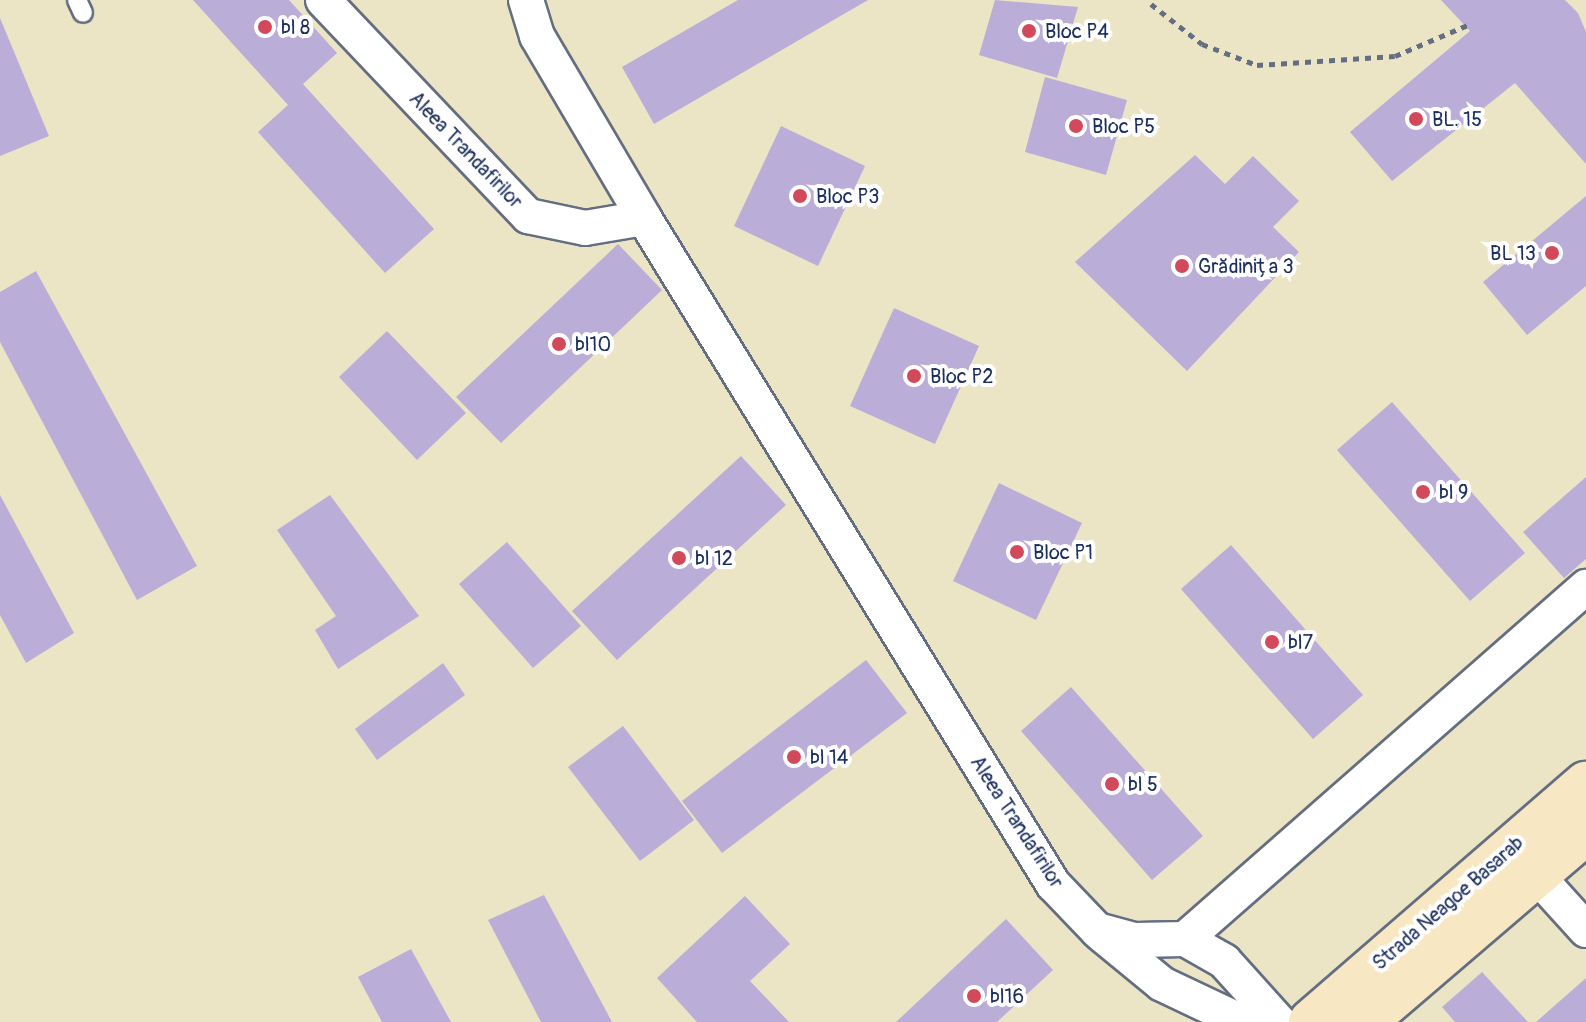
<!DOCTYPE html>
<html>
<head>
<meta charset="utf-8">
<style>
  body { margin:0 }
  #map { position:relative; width:1586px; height:1022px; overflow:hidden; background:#ebe4c5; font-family:Pangolin,sans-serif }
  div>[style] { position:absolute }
  .building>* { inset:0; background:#baaed8 }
  .path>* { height:5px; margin-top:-2.5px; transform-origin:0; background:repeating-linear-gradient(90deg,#646e82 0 6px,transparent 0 12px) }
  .roads { filter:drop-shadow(2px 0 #646e82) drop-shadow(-2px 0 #646e82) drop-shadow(0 2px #646e82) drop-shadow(0 -2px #646e82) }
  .lane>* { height:18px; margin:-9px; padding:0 9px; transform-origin:9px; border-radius:9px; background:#fff }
  .street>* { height:34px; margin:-17px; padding:0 17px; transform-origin:17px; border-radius:17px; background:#fff }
  .secondary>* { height:44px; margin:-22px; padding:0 22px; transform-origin:22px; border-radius:22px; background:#f8e7c3 }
  .dots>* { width:22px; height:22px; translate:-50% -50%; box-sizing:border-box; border:4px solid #fff; border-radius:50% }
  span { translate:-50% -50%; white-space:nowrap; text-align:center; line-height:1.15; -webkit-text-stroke:8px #fff; paint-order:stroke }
  .poi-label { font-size:20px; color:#1b2f5e }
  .left { translate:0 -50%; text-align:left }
  .right { translate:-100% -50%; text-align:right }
  .street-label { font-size:20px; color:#1b2f5e }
</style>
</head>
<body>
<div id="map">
  <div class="building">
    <i style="clip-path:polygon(193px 0,289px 0,337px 53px,303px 84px,434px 229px,385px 273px,258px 132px,288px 105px)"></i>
    <i style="clip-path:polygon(738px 0,868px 0,654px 124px,622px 67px)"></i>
    <i style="clip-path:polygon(995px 0,1078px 7px,1057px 78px,979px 55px)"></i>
    <i style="clip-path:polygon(1441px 0,1565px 0,1578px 13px,1586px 32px,1586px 164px,1515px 83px,1392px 181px,1350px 132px,1470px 31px)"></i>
    <i style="clip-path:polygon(0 18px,49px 136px,0 156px)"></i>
    <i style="clip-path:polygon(1045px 77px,1127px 100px,1106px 175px,1025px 152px)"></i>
    <i style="clip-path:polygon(781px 126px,865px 166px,818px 266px,734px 226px)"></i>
    <i style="clip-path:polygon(1195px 155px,1225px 184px,1253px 156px,1299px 201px,1273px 227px,1299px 252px,1187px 371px,1075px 262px)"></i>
    <i style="clip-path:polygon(1586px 196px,1586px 286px,1527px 335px,1483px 282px)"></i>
    <i style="clip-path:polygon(618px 244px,662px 290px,501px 443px,456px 397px)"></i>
    <i style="clip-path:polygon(36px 271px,197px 566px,137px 600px,0 342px,0 292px)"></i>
    <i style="clip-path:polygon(894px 308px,979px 346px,935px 444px,850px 406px)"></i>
    <i style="clip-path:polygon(387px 331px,466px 413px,417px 460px,339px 377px)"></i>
    <i style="clip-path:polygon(1392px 402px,1525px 553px,1470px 601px,1337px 450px)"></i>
    <i style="clip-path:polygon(741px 456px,786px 505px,617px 660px,572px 611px)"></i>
    <i style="clip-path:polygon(1586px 477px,1586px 559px,1564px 578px,1523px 532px)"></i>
    <i style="clip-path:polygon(999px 483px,1082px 523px,1036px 620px,953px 581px)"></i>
    <i style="clip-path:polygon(0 495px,74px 633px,26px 663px,0 615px)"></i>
    <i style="clip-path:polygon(330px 495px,419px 616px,338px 669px,315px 630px,336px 616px,277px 530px)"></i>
    <i style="clip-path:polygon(507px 542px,581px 626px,533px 668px,459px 584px)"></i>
    <i style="clip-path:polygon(1231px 545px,1363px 695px,1313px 739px,1181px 589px)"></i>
    <i style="clip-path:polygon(866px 660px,907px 713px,722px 853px,682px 801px)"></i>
    <i style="clip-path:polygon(443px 663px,465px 695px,377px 760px,355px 729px)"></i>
    <i style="clip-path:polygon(1071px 687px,1203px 836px,1152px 880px,1021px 731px)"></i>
    <i style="clip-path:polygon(623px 726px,694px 820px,640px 861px,568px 767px)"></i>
    <i style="clip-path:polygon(544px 895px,612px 1022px,541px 1022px,488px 920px)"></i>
    <i style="clip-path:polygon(745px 896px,790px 944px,750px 981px,789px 1022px,697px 1022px,657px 978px)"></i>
    <i style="clip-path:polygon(1006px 919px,1053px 970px,997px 1022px,896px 1022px)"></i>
    <i style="clip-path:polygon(411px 949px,451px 1022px,382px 1022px,358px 977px)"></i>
    <i style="clip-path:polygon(1482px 972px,1528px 1022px,1455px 1022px,1442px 1007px)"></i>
    <i style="clip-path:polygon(1586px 978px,1586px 1022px,1536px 1022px)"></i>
  </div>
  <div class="path">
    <i style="left:1151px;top:4px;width:65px;rotate:38.1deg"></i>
    <i style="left:1202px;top:44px;width:59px;rotate:20.9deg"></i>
    <i style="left:1257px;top:65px;width:138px;rotate:-3.7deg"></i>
    <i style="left:1395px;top:56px;width:82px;rotate:-23.1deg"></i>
  </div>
  <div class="roads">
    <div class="lane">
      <i style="left:77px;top:0;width:14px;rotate:65deg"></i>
    </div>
    <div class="street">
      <i style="left:323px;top:0;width:298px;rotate:46.5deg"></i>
      <i style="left:528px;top:216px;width:58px;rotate:11.9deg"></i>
      <i style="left:585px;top:228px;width:60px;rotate:-9.6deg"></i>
      <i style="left:526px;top:0;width:38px;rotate:73deg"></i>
      <i style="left:537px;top:36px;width:211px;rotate:59.5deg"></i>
      <i style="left:644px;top:218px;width:782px;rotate:58.45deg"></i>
      <i style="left:1053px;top:884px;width:64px;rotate:46.3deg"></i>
      <i style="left:1097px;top:930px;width:39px;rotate:15deg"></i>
      <i style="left:1135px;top:940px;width:50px;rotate:-1.1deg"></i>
      <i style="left:1185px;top:939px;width:534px;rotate:-41.28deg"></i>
      <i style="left:1519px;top:856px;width:100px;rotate:47.8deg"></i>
      <i style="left:1100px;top:933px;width:80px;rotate:39.4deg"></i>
      <i style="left:1162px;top:984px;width:89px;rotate:25.4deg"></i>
      <i style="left:1185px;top:939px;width:45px;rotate:29.4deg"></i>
      <i style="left:1224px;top:961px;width:82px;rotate:48deg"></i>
    </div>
    <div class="secondary">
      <i style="left:1311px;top:1022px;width:364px;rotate:-40.9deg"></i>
      <i style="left:1364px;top:1022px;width:292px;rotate:-40.6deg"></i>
    </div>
  </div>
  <div class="dots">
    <i style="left:265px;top:27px;background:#d1495b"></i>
    <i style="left:1029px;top:31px;background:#d1495b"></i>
    <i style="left:1416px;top:119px;background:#d1495b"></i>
    <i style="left:1076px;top:126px;background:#d1495b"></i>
    <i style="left:800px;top:196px;background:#d1495b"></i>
    <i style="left:1552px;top:253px;background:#d1495b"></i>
    <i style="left:1182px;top:266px;background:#d1495b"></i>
    <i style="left:559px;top:344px;background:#d1495b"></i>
    <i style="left:914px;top:376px;background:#d1495b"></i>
    <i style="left:1423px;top:492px;background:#d1495b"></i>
    <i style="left:1017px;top:552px;background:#d1495b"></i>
    <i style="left:679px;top:558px;background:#d1495b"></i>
    <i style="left:1272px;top:642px;background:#d1495b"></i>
    <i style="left:794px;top:757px;background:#d1495b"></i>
    <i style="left:1112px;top:784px;background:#d1495b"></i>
    <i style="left:974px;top:996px;background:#d1495b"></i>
  </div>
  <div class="poi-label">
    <span class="left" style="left:281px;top:27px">bl 8</span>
    <span class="left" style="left:1045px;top:31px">Bloc P4</span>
    <span class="left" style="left:1432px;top:119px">BL. 15</span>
    <span class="left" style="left:1092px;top:126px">Bloc P5</span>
    <span class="left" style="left:816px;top:196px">Bloc P3</span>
    <span class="right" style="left:1536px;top:253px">BL 13</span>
    <span class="left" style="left:1198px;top:266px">Grădinița 3</span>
    <span class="left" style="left:575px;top:344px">bl10</span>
    <span class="left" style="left:930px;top:376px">Bloc P2</span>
    <span class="left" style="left:1439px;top:492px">bl 9</span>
    <span class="left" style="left:1033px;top:552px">Bloc P1</span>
    <span class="left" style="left:695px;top:558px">bl 12</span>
    <span class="left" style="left:1288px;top:642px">bl7</span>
    <span class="left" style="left:810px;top:757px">bl 14</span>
    <span class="left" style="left:1128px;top:784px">bl 5</span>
    <span class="left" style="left:990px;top:996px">bl16</span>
  </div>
  <div class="street-label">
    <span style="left:466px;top:150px;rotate:46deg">Aleea Trandafirilor</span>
    <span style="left:1017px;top:822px;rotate:57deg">Aleea Trandafirilor</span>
    <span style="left:1448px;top:903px;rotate:-41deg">Strada Neagoe Basarab</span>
  </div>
</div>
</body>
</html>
